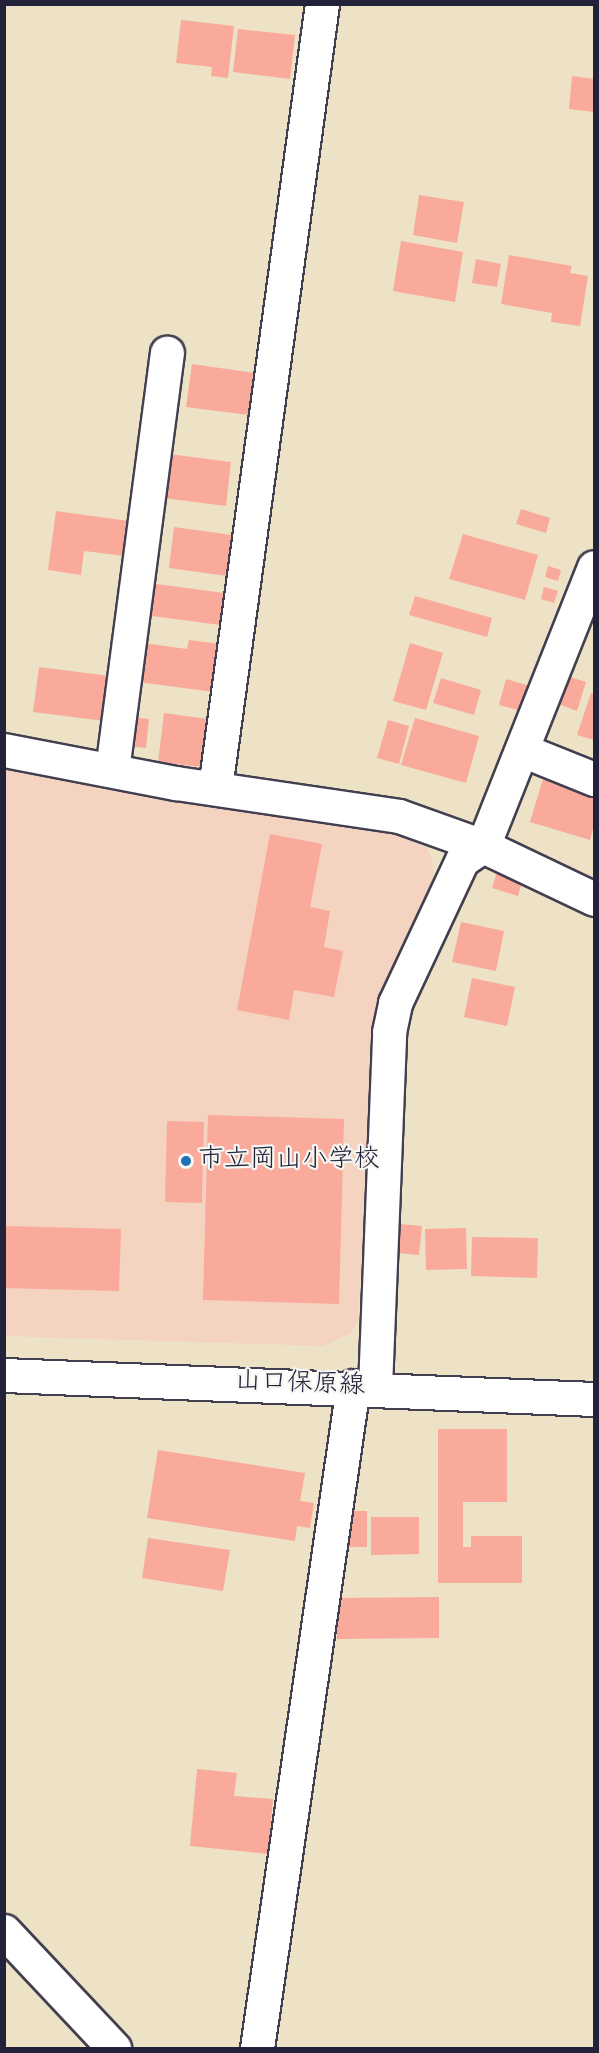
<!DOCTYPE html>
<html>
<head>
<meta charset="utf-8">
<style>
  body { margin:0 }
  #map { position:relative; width:599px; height:2053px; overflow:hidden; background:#eee2c6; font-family:"Indie Flower","Klee One",sans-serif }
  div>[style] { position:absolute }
  .built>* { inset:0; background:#f4d3c0 }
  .building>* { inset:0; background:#f9aa9a }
  .roads { filter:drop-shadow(2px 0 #413f50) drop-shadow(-2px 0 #413f50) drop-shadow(0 2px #413f50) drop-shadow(0 -2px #413f50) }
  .minor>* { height:33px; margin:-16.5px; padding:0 16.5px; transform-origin:16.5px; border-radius:16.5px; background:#fff }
  .major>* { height:33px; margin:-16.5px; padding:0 16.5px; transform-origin:16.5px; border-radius:16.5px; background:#fff }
  .highway>* { height:33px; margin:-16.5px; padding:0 16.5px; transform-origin:16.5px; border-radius:16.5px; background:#fff }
  .dots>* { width:16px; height:16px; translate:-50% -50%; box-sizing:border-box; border:3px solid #f6f6f2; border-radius:50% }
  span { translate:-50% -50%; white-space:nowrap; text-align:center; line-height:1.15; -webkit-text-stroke:4.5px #f6f6f2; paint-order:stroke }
  .poi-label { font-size:26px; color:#22223b }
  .left { translate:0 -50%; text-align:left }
  .street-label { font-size:26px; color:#22223b }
  .frame { position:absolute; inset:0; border:6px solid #22223b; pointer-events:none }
</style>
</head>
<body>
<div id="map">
  <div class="built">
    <i style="clip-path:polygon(5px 759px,386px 830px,426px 847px,432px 858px,434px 879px,376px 1003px,358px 1320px,351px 1333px,323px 1346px,5px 1336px)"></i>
  </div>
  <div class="building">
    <i style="clip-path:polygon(181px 20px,234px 26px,228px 78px,211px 76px,212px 67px,176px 63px)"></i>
    <i style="clip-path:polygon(238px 29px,295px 35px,290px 79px,233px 72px)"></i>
    <i style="clip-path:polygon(572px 76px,594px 79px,594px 112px,569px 109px)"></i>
    <i style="clip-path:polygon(419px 195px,464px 202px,457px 243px,413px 235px)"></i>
    <i style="clip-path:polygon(401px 241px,463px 252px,455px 302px,393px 291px)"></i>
    <i style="clip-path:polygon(509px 255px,572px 266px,570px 273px,588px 276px,580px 326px,551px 322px,552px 313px,501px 304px)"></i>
    <i style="clip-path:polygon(476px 259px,501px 264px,497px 287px,472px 283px)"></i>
    <i style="clip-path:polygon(192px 364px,255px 373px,249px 415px,186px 407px)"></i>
    <i style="clip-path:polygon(169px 454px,231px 462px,226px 506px,163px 498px)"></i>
    <i style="clip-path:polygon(521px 509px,550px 518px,546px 533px,516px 524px)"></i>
    <i style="clip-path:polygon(56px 511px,129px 521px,125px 556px,84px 551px,81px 575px,48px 570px)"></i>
    <i style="clip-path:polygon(174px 527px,232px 535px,227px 576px,169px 568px)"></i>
    <i style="clip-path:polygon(463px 534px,538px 555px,525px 600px,449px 579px)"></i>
    <i style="clip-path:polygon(548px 566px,561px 570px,558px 581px,545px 577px)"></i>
    <i style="clip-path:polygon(149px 583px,224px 593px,220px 625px,145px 615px)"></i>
    <i style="clip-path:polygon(544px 587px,558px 591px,554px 603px,541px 599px)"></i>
    <i style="clip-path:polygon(415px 596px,492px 618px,487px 637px,409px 615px)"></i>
    <i style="clip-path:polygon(189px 640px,220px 644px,214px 692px,138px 682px,143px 643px,187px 649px)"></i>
    <i style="clip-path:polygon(410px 643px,443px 653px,426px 710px,393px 701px)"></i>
    <i style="clip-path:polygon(39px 667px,110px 676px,104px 721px,33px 712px)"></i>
    <i style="clip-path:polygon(567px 676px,586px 682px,577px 711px,558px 704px)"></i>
    <i style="clip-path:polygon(441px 678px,481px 690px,474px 715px,433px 703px)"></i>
    <i style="clip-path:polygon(506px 679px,536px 688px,529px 713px,499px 705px)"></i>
    <i style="clip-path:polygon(591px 693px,594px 694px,594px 740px,577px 735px)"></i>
    <i style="clip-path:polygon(164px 713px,208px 719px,202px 767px,158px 762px)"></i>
    <i style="clip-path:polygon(129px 717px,149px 719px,146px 748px,125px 746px)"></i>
    <i style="clip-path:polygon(415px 718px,479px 736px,466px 783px,401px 765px)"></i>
    <i style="clip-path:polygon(388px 720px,409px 726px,399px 764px,377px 758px)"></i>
    <i style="clip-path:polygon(543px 779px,594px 795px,594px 825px,590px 840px,530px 822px)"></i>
    <i style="clip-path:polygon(270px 834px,322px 844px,310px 907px,330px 911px,324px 947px,343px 951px,334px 997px,294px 990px,289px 1020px,237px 1010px)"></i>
    <i style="clip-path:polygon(499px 865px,524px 873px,518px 896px,492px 888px)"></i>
    <i style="clip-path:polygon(461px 922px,504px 931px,496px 971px,452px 962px)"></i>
    <i style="clip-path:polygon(472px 978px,515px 987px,507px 1026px,464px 1017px)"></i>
    <i style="clip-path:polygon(208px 1115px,344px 1119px,339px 1304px,203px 1300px)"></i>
    <i style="clip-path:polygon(167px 1121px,204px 1122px,202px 1203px,165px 1202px)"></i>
    <i style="clip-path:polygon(399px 1224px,422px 1226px,419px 1255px,397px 1253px)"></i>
    <i style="clip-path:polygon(4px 1226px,121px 1229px,119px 1291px,4px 1288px)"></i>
    <i style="clip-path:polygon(466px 1228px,467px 1269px,426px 1270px,425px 1229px)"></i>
    <i style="clip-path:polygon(472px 1237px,538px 1238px,537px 1278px,471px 1276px)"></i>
    <i style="clip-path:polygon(438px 1429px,507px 1429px,507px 1502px,463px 1502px,463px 1547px,471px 1547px,471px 1536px,522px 1536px,522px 1583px,438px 1583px)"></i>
    <i style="clip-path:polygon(158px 1450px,305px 1473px,300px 1501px,314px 1503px,310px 1528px,297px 1526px,295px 1541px,147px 1518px)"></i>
    <i style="clip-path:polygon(345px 1511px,367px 1511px,367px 1547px,345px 1547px)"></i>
    <i style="clip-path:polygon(371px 1517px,419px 1517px,419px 1554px,371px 1555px)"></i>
    <i style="clip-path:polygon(148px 1538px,230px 1550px,223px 1591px,142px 1578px)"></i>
    <i style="clip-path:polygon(439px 1597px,439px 1638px,337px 1639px,336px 1598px)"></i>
    <i style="clip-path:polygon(197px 1769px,237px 1773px,234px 1796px,273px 1799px,268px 1854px,190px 1846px)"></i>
  </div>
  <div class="roads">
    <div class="minor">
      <i style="left:4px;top:750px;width:175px;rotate:10.9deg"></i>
      <i style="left:176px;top:783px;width:225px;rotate:8.4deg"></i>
      <i style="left:399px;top:816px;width:89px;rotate:19.7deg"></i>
      <i style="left:483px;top:846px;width:123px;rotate:25.5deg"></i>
      <i style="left:522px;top:750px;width:78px;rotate:21.9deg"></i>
      <i style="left:112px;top:770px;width:421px;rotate:-82.5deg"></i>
      <i style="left:215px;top:788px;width:791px;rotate:-82.23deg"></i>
      <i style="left:375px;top:1387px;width:355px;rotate:-87.7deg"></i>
      <i style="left:389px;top:1032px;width:30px;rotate:-78deg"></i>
      <i style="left:395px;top:1003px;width:158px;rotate:-64.9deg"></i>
      <i style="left:462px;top:860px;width:25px;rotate:-34deg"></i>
      <i style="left:483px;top:846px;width:300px;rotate:-68.3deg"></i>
      <i style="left:257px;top:2048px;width:669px;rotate:-81.75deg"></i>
    </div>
    <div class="major">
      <i style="left:4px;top:1375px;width:590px;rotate:2.33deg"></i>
    </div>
    <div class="highway">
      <i style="left:4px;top:1931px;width:161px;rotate:46.8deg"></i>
    </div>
  </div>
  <div class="dots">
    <i style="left:186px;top:1161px;background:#1f6fb2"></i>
  </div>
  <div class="poi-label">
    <span class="left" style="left:198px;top:1161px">市立岡山小学校</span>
  </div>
  <div class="street-label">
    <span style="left:300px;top:1385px;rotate:2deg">山口保原線</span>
  </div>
  <div class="frame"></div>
</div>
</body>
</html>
